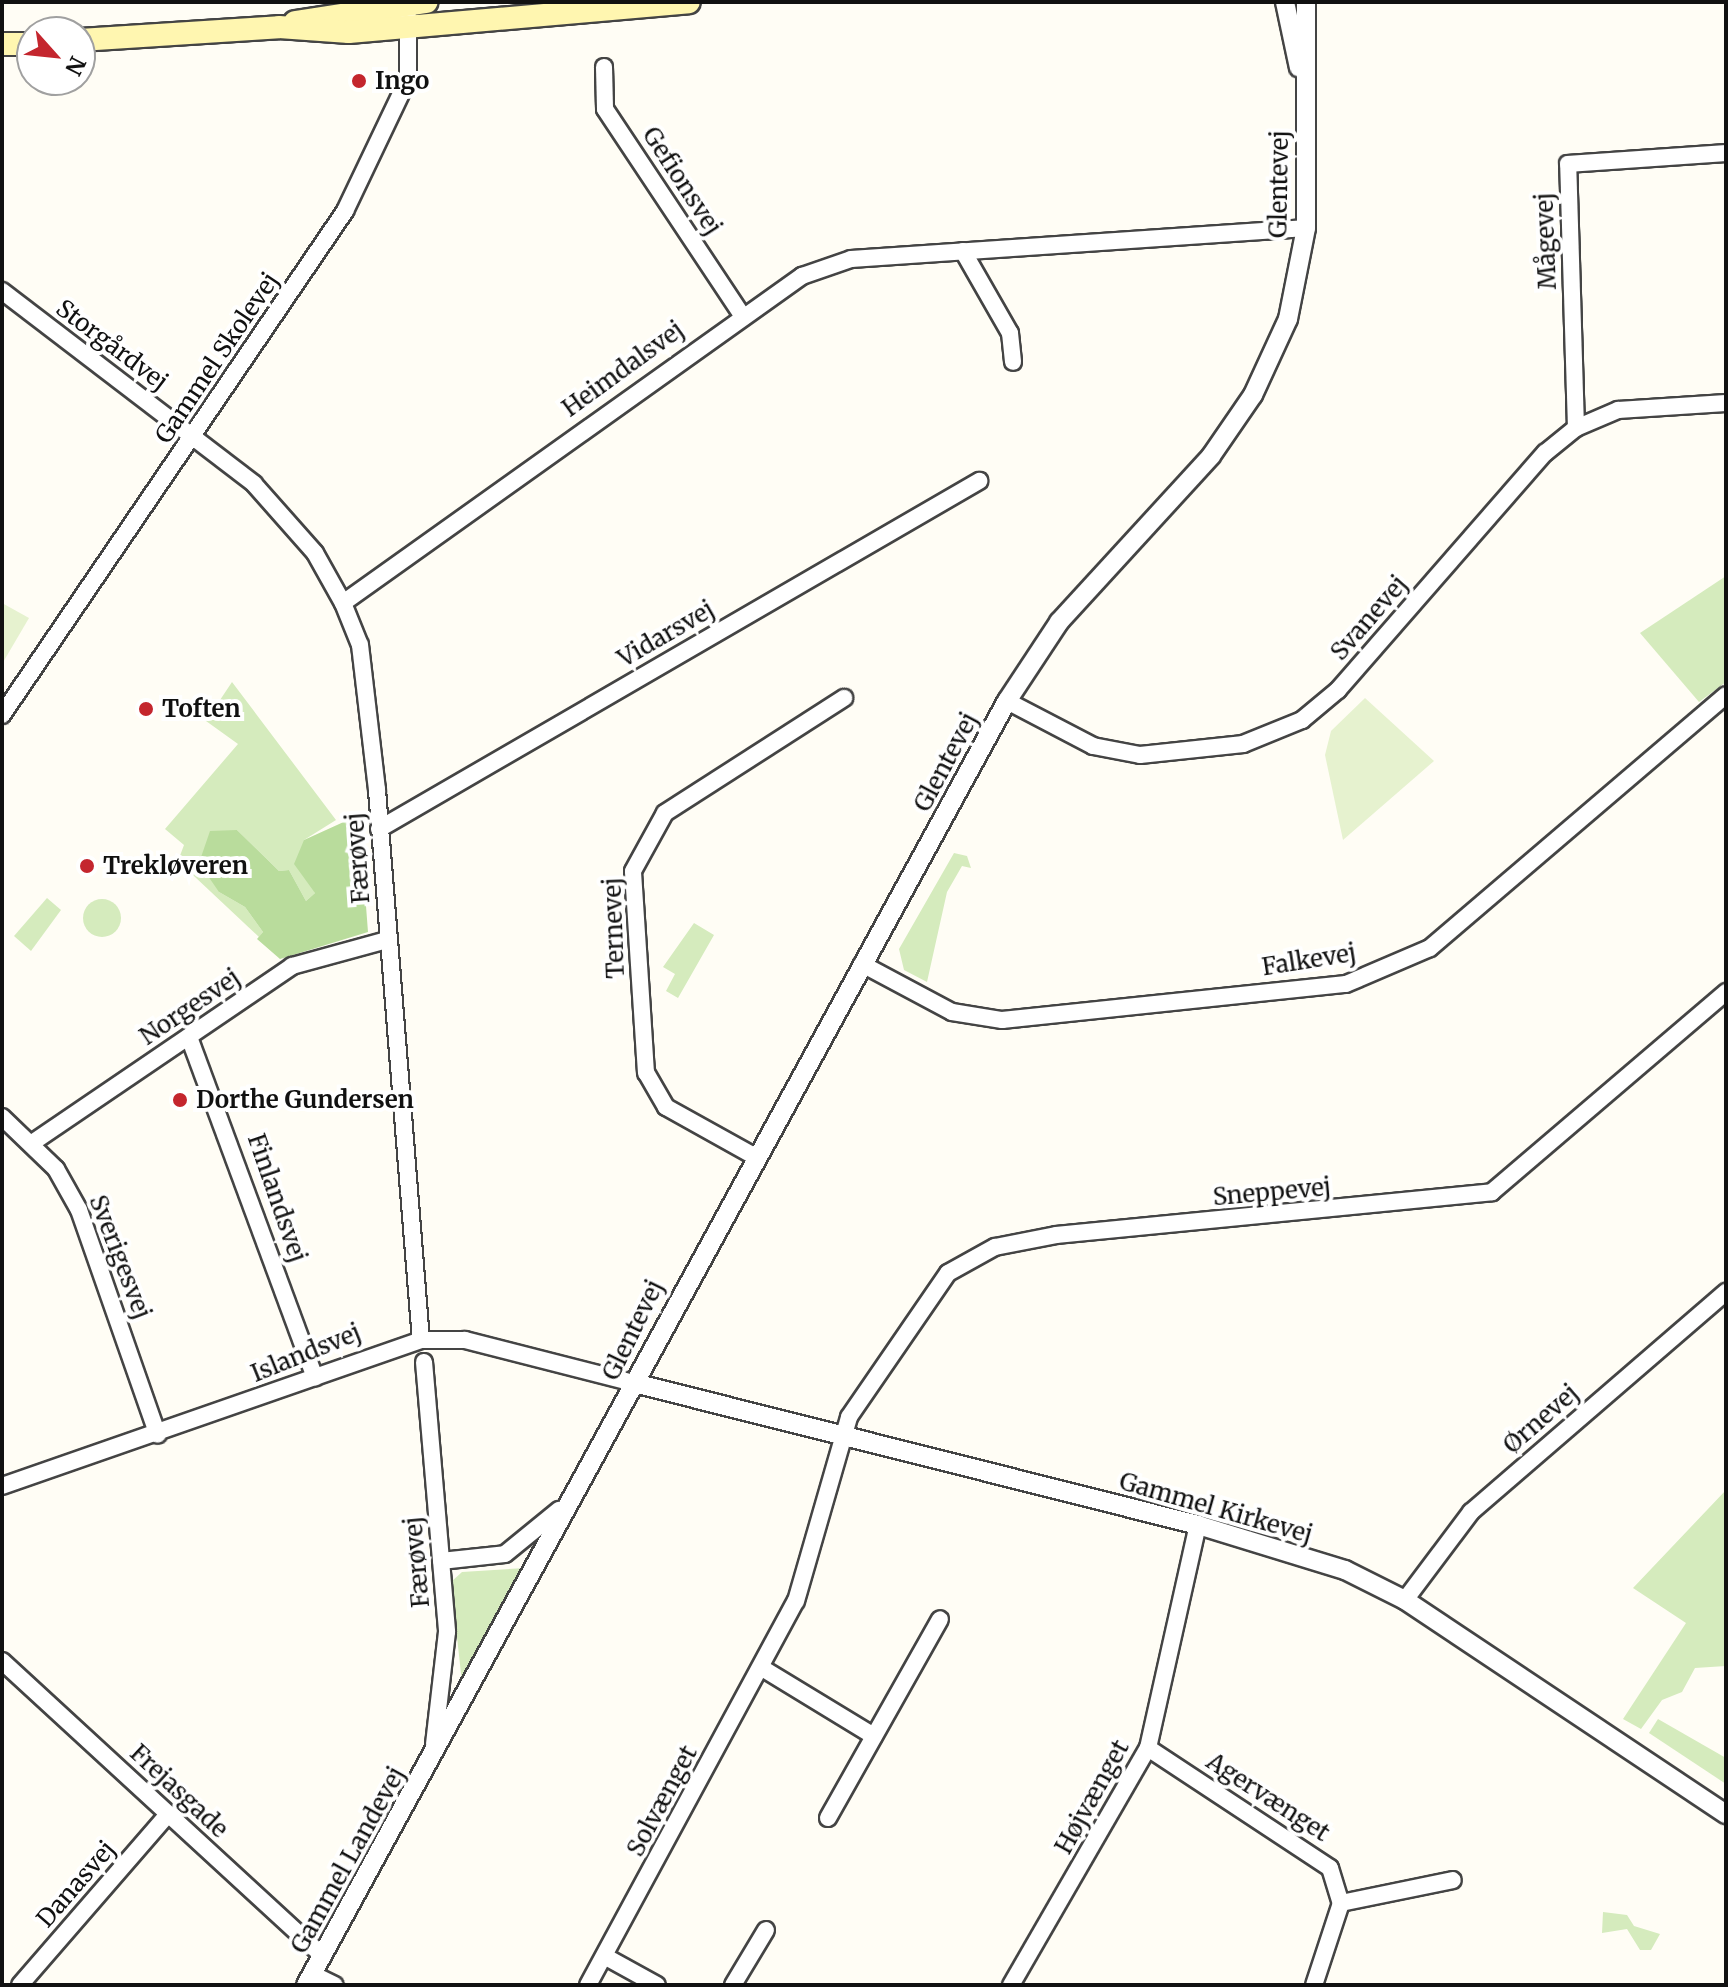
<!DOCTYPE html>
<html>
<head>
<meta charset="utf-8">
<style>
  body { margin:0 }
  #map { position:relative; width:1728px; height:1987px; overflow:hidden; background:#fffdf5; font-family:Merriweather,serif }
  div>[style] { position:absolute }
  .green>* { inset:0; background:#d5ebbd }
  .round { border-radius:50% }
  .forest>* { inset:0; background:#b9dc9c }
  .pitch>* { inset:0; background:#e6f2cf }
  .roads { filter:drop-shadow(2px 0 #444) drop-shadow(-2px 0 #444) drop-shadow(0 2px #444) drop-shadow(0 -2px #444) }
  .minor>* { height:16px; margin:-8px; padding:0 8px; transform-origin:8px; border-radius:8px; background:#fff }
  .tertiary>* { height:18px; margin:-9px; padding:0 9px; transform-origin:9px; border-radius:9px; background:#fff }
  .secondary>* { height:22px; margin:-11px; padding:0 11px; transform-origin:11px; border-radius:11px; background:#fff6b0 }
  .dots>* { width:22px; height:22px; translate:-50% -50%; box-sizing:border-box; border:4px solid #fff; border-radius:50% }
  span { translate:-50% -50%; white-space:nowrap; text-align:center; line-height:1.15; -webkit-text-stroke:8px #fff; paint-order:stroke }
  .poi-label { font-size:24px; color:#111; font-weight:700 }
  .left { translate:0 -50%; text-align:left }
  .street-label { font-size:24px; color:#111 }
  .frame { position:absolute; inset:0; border:4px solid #111; pointer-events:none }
  .north { position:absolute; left:16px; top:16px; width:80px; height:80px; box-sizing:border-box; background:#fff; border:2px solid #a0a0a0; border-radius:50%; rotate:117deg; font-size:22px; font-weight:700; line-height:32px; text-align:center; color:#111 }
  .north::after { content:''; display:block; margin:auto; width:28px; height:36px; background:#c4262e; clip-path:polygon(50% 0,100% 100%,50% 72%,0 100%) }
</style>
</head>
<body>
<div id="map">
  <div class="green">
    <i style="clip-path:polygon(1726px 576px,1726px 682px,1699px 702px,1640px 633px)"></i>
    <i style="clip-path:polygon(232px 682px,336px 820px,304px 840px,315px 893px,306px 901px,289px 870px,279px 871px,237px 830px,219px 892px,245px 907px,263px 932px,259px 937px,178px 861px,184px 845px,165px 829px,238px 744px,206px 721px)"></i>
    <i style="clip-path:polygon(954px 853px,967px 856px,971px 868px,962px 866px,947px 892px,927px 982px,904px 970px,899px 949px)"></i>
    <i style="clip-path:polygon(47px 898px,61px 910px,31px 951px,14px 936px)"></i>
    <i class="round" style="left:83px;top:899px;width:38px;height:38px"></i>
    <i style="clip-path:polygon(694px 923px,714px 935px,678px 998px,666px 991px,675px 974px,663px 967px)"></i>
    <i style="clip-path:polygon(1726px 1490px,1726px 1666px,1695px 1668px,1682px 1692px,1662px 1700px,1641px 1729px,1623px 1719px,1686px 1623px,1633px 1588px)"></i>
    <i style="clip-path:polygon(525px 1568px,463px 1692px,451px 1582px,462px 1572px)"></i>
    <i style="clip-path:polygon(1658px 1719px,1726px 1758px,1726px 1784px,1649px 1733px)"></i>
    <i style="clip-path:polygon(1603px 1912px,1627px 1915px,1634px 1926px,1660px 1934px,1651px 1950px,1640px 1950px,1627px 1929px,1602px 1933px)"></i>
  </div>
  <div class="forest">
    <i style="clip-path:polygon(359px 815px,368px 932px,280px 959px,257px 939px,263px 932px,245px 907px,219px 892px,199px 863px,210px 831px,237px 830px,279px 871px,289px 870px,306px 901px,315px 893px,294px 864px,304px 840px)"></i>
  </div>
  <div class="pitch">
    <i style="clip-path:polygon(2px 603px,29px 618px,2px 664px)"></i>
    <i style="clip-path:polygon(1365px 698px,1434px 761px,1343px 840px,1325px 755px,1331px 731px)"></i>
  </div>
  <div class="roads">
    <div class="minor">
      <i style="left:604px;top:67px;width:42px;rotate:88.6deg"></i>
      <i style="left:605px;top:109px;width:246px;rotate:56.4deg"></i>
      <i style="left:963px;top:251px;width:95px;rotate:60.2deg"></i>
      <i style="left:1010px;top:333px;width:29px;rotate:84deg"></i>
      <i style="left:2px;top:291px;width:317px;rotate:37.4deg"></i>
      <i style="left:254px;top:484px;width:92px;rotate:48.5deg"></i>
      <i style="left:315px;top:553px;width:57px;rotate:60.8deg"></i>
      <i style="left:343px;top:603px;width:45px;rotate:68deg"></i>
      <i style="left:360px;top:645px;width:146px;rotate:83.3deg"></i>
      <i style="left:377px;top:790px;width:552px;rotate:85.43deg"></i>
      <i style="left:1576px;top:428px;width:264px;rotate:-91.7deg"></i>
      <i style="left:1568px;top:164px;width:158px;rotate:-4deg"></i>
      <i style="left:343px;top:603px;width:564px;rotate:-35.47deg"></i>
      <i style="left:802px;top:276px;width:52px;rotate:-19.1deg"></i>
      <i style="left:851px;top:259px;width:456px;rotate:-3.9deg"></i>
      <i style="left:1007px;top:701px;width:97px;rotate:27.6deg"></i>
      <i style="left:1093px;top:746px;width:48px;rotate:10.8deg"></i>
      <i style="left:1140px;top:755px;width:104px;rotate:-6.1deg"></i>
      <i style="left:1243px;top:744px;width:64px;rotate:-22.1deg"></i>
      <i style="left:1302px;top:720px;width:47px;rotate:-39.8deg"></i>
      <i style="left:1338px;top:690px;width:315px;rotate:-48.9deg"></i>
      <i style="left:1545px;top:453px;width:40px;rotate:-39deg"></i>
      <i style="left:1576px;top:428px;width:46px;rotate:-23.2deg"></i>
      <i style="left:1618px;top:410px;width:108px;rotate:-3.7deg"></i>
      <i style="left:2px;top:715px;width:610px;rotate:-55.76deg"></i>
      <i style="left:345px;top:211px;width:146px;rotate:-64.5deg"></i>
      <i style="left:408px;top:79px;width:62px;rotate:-90deg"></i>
      <i style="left:379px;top:829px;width:694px;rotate:-30.11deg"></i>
      <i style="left:862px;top:964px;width:102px;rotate:28.1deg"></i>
      <i style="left:952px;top:1012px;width:51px;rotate:9.1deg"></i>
      <i style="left:1002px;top:1020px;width:346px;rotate:-6deg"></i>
      <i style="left:1346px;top:984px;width:91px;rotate:-23.2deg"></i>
      <i style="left:1430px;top:948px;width:389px;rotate:-40.5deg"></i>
      <i style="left:189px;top:1037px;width:363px;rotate:69.7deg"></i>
      <i style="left:2px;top:1117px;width:75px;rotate:43.9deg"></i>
      <i style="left:56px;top:1169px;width:47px;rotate:60.7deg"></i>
      <i style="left:79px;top:1210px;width:238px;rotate:70.7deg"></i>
      <i style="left:32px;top:1143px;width:315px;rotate:-34.2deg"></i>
      <i style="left:292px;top:966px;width:98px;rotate:-15.3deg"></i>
      <i style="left:754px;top:1156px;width:101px;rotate:-150.9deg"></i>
      <i style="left:666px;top:1107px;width:39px;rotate:-120deg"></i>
      <i style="left:646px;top:1073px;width:202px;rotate:-93.7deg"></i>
      <i style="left:633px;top:871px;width:66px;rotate:-61.1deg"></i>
      <i style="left:665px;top:813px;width:213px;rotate:-32.7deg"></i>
      <i style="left:424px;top:1362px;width:271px;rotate:85.1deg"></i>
      <i style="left:447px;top:1632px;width:113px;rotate:96.6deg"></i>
      <i style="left:2px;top:1486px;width:444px;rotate:-19.2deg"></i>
      <i style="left:421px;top:1340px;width:44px"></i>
      <i style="left:465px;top:1340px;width:174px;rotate:14.3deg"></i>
      <i style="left:441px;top:1561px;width:64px;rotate:-6.2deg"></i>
      <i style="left:505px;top:1554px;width:70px;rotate:-39.2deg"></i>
      <i style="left:1405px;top:1600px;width:110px;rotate:-53.1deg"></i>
      <i style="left:1471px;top:1512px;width:337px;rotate:-40.8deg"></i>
      <i style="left:2px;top:1661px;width:436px;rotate:42.6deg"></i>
      <i style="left:762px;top:1668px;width:131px;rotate:31.3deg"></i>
      <i style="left:1148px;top:1748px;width:218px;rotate:33.4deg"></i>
      <i style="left:1330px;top:1868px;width:37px;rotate:73deg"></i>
      <i style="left:1341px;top:1903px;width:86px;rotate:108.2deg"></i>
      <i style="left:828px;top:1818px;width:228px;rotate:-60.6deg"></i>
      <i style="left:1341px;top:1903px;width:114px;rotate:-11.6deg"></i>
      <i style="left:606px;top:1957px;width:58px;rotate:28.8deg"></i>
      <i style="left:312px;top:1974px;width:25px;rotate:26deg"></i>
      <i style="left:20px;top:1985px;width:226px;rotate:-49.1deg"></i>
      <i style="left:588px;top:1985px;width:437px;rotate:-61.6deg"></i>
      <i style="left:796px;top:1601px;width:191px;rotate:-73.9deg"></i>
      <i style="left:849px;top:1417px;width:175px;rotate:-55.5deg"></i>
      <i style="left:948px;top:1273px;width:54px;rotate:-29deg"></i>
      <i style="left:995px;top:1247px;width:62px;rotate:-11.1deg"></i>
      <i style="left:1056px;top:1235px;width:438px;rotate:-5.6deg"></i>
      <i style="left:1492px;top:1192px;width:308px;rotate:-40.5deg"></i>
      <i style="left:733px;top:1985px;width:64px;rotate:-59deg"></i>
      <i style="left:1011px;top:1985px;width:274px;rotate:-60deg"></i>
      <i style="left:1148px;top:1748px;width:229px;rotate:-77.4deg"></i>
    </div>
    <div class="tertiary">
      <i style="left:1285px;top:2px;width:67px;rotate:78deg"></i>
      <i style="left:634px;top:1383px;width:582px;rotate:14.13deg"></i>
      <i style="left:1198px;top:1525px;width:154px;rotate:17deg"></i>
      <i style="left:1345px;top:1570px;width:67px;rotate:26.6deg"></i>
      <i style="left:1405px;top:1600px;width:386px;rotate:33.7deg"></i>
      <i style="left:306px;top:1985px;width:1463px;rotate:-61.37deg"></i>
      <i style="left:1007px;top:701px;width:95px;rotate:-56.6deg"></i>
      <i style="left:1059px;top:622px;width:225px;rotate:-47.5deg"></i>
      <i style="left:1211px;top:456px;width:74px;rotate:-55.5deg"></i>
      <i style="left:1253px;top:395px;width:84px;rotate:-65.3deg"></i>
      <i style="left:1288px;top:319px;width:93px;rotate:-78.8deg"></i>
      <i style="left:1306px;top:228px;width:226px;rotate:-90deg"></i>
    </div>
    <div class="secondary">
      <i style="left:295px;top:22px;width:133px;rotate:-8.7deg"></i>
      <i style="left:80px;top:40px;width:199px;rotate:-3.7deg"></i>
      <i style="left:279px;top:27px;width:70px;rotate:4.1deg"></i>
      <i style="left:349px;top:32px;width:341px;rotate:-5deg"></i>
      <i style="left:2px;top:44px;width:30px"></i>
    </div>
  </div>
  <div class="dots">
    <i style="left:359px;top:81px;background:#c4262e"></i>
    <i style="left:146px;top:709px;background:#c4262e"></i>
    <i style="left:87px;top:866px;background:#c4262e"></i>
    <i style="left:180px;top:1100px;background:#c4262e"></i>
  </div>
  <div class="poi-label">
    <span class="left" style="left:375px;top:81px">Ingo</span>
    <span class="left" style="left:162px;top:709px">Toften</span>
    <span class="left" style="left:103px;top:866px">Trekløveren</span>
    <span class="left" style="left:196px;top:1100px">Dorthe Gundersen</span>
  </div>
  <div class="street-label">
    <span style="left:682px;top:181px;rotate:57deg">Gefionsvej</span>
    <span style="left:1279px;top:184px;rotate:-89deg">Glentevej</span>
    <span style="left:1546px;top:241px;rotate:-92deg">Mågevej</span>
    <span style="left:112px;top:345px;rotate:37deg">Storgårdvej</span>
    <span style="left:217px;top:358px;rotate:-56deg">Gammel Skolevej</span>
    <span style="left:623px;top:369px;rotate:-36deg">Heimdalsvej</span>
    <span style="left:1369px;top:618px;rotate:-49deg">Svanevej</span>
    <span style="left:666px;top:634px;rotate:-30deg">Vidarsvej</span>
    <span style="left:946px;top:762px;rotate:-62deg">Glentevej</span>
    <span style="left:358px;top:858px;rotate:-94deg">Færøvej</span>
    <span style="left:614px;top:928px;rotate:-92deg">Ternevej</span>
    <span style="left:1309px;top:960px;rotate:-9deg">Falkevej</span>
    <span style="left:190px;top:1007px;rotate:-34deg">Norgesvej</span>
    <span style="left:1272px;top:1192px;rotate:-5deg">Sneppevej</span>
    <span style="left:277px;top:1198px;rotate:71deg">Finlandsvej</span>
    <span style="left:120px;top:1257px;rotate:69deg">Sverigesvej</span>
    <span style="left:633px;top:1330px;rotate:-64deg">Glentevej</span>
    <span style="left:306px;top:1353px;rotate:-22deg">Islandsvej</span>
    <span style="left:1541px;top:1419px;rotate:-41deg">Ørnevej</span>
    <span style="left:1216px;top:1508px;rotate:16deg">Gammel Kirkevej</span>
    <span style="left:417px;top:1562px;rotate:-95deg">Færøvej</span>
    <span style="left:179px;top:1791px;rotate:43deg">Frejasgade</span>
    <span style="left:1092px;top:1797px;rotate:-61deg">Højvænget</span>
    <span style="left:1268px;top:1797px;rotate:33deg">Agervænget</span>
    <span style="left:662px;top:1801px;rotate:-62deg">Solvænget</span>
    <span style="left:348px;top:1860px;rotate:-61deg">Gammel Landevej</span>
    <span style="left:76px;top:1884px;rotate:-49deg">Danasvej</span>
  </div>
  <div class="frame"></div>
  <div class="north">N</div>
</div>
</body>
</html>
